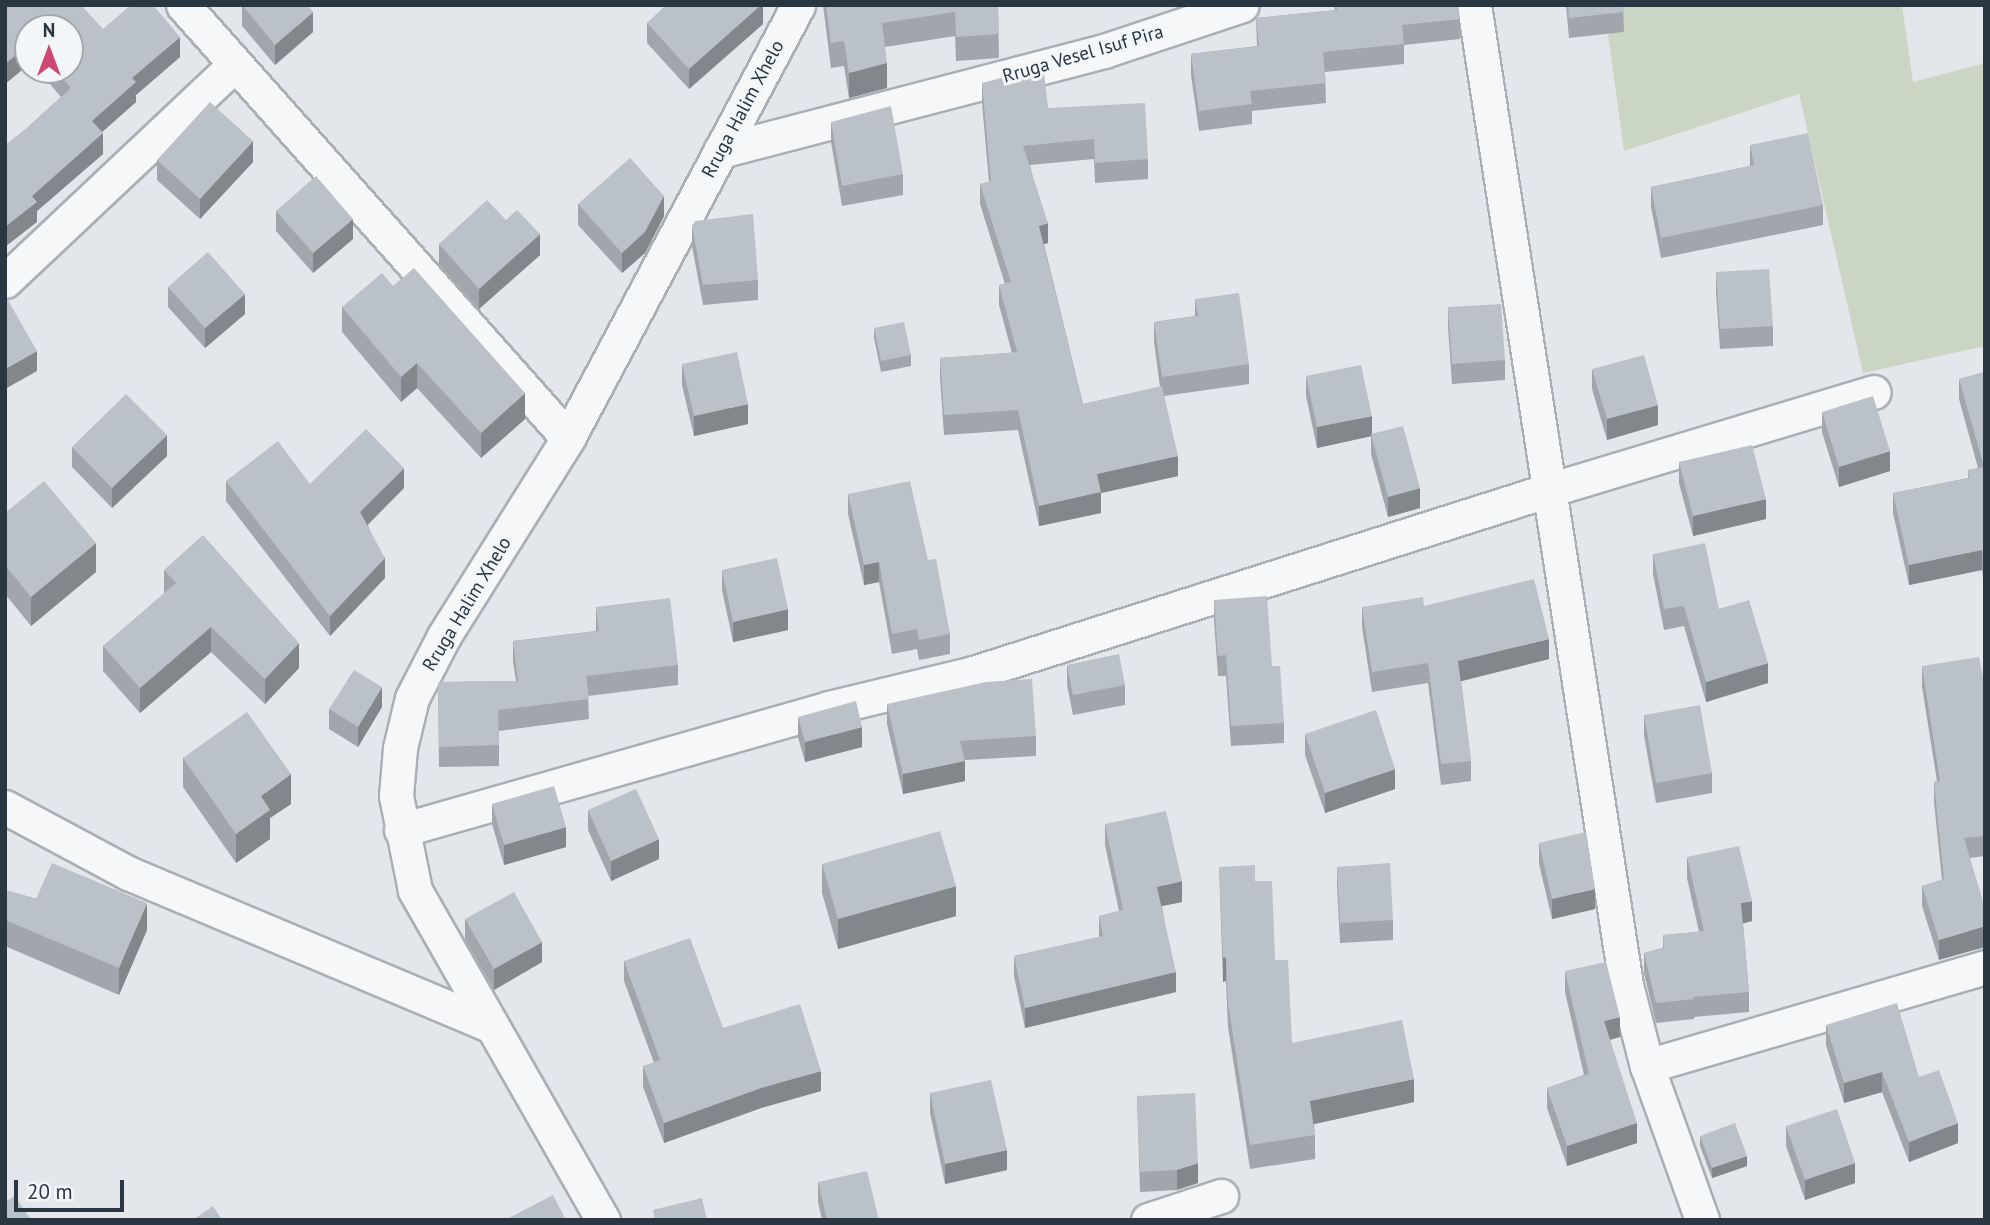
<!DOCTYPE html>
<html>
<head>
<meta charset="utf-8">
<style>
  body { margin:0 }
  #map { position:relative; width:1990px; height:1225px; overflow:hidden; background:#e3e7eb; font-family:"PT Sans",sans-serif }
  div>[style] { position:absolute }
  .green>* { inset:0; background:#cbd5c4 }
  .roads { filter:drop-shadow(2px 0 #a8afb5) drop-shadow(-2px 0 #a8afb5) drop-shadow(0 2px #a8afb5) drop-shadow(0 -2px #a8afb5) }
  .street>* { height:33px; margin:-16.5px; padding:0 16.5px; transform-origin:16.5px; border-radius:16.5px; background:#f5f7f9 }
  .wall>* { inset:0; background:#a0a6ac }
  .shaded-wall>* { inset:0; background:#82878c }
  .building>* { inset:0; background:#bac1c8 }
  span { translate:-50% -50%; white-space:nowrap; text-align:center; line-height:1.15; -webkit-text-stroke:6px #f2f6f8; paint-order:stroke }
  .street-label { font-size:19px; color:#2a3743 }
  .frame { position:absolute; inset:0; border:7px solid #2a3743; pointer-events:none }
  .north { position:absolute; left:14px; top:14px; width:70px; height:70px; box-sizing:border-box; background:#f2f6f8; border:2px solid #a2aab0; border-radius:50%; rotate:0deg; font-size:19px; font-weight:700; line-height:28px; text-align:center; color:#2a3743 }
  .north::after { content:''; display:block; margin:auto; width:24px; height:32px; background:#cf4871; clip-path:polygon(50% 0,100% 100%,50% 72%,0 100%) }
  .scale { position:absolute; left:14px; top:1180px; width:110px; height:32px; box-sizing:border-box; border:4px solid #2a3743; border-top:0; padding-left:9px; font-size:21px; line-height:24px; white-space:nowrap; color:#2a3743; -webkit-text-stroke:5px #f2f6f8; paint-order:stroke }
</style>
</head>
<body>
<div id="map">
  <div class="green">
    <i style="clip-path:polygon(1604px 5px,1902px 5px,1913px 82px,1985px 63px,1985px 346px,1863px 373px,1799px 94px,1624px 151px)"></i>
  </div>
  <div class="roads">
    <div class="street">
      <i style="left:183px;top:5px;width:579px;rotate:48.36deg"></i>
      <i style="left:1474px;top:5px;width:992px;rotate:81.18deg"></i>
      <i style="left:1626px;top:985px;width:84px;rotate:75.5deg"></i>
      <i style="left:1647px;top:1066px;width:164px;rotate:70.3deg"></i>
      <i style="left:720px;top:151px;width:397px;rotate:-14.6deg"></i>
      <i style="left:1104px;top:51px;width:145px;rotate:-18.4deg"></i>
      <i style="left:5px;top:281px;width:316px;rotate:-43.3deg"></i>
      <i style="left:5px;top:807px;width:140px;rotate:28.2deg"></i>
      <i style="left:128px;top:873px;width:393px;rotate:22.8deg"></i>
      <i style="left:401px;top:830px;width:445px;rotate:-15.9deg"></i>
      <i style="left:829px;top:708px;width:145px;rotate:-13.6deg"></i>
      <i style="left:970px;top:674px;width:608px;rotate:-17.63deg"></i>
      <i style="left:1549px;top:490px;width:339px;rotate:-16.8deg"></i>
      <i style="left:1647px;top:1066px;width:352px;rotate:-16.3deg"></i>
      <i style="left:603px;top:1220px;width:380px;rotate:-119.7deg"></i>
      <i style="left:415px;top:890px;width:96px;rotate:-101.4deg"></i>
      <i style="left:396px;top:796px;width:48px;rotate:-85.2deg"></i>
      <i style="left:400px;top:748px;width:51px;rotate:-76.5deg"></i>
      <i style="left:412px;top:698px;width:70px;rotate:-62.7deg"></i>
      <i style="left:444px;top:636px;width:234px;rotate:-57.9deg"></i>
      <i style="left:568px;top:438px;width:490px;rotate:-62deg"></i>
      <i style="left:1148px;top:1220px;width:77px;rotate:-18.2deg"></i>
    </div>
  </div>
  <div class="wall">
    <i style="clip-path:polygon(5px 5px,103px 29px,180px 57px,136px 95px,136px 102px,102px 132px,103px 154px,37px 211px,37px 222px,28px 127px,61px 97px,38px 70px,70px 70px,28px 28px,28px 65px,5px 84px)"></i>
    <i style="clip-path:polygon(242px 5px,313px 32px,275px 65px,242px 26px)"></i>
    <i style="clip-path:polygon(763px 5px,763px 24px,689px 89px,647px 43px,647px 23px)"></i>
    <i style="clip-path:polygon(823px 5px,998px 5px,999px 58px,956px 61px,955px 36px,885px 47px,887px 88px,849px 98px,844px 66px,831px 68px)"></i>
    <i style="clip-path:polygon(1334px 5px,1458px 5px,1460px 19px,1460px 39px,1404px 45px,1404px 64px,1325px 72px,1326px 103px,1252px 111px,1252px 124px,1199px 131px,1191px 75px,1191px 54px,1257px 46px,1256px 18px,1335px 10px)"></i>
    <i style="clip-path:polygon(1566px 5px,1623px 5px,1624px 32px,1569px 38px)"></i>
    <i style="clip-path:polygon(982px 83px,1048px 108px,1148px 159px,1148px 179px,1095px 183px,1094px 159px,1030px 165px,1048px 243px,1044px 244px,1083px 404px,1160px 387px,1154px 342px,1154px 322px,1195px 316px,1195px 299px,1249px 364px,1249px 384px,1164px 396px,1178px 476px,1101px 493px,1101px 513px,1039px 526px,1018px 430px,944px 435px,940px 378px,940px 358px,1012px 353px,999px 305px,999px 285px,1005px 284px,980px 204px,980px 184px,989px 182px,982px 103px)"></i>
    <i style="clip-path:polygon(831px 122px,903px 174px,903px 195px,842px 206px,831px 142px)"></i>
    <i style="clip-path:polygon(1750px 145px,1823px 205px,1823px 225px,1661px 258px,1651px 207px,1651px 187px,1750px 166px)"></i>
    <i style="clip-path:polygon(157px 160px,253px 162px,200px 219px,157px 180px)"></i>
    <i style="clip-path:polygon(578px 204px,664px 216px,645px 253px,622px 273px,578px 225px)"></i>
    <i style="clip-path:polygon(276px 211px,353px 239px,313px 273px,276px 231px)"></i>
    <i style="clip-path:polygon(692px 226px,758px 280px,758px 300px,703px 305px,692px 246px)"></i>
    <i style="clip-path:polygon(439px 244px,540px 255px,479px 309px,439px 264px)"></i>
    <i style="clip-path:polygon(1716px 272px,1773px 326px,1773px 346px,1720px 349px,1716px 293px)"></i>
    <i style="clip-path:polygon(393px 286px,525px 419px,481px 458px,417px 388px,401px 402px,342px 332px,342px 307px)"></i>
    <i style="clip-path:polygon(168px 287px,245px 314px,205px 348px,168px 307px)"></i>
    <i style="clip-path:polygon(1448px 307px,1505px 360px,1505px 380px,1452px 384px,1448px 327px)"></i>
    <i style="clip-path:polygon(874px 328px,911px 355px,911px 366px,881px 372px,874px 338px)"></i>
    <i style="clip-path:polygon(682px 364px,748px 424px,694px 436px,682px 385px)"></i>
    <i style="clip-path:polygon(1592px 369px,1658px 425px,1607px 440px,1592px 389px)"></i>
    <i style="clip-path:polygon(1985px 372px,1985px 591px,1982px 570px,1909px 585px,1893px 513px,1893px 493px,1968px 478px,1968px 470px,1978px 468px,1959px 399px,1959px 379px)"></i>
    <i style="clip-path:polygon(1306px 376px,1372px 434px,1420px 508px,1388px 517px,1371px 454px,1371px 436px,1317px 448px,1306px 396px)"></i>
    <i style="clip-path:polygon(1822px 412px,1890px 471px,1839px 487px,1822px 432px)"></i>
    <i style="clip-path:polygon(72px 447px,167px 456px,112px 508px,72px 467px)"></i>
    <i style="clip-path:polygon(1679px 462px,1766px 519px,1693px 536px,1679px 483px)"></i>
    <i style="clip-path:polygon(226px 481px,404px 488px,368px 525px,385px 578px,330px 636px,226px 501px)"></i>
    <i style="clip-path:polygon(848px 494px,928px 560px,950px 634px,950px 654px,919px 660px,917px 649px,892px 654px,879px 582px,864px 585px,848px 514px)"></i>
    <i style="clip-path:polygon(5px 513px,96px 572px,31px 626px,5px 594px)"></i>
    <i style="clip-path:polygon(1653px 554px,1719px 609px,1768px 683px,1706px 702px,1684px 626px,1664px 630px,1653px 574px)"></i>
    <i style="clip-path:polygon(164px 570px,299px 668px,265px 704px,211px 652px,140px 713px,103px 671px,103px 646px,164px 594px)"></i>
    <i style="clip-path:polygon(722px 570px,788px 630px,733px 642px,722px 590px)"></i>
    <i style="clip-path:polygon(1214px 600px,1272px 666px,1284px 723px,1284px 743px,1231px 746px,1226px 676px,1218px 676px,1214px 620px)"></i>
    <i style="clip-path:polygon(1424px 606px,1549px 659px,1461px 681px,1471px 761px,1471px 781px,1441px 785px,1428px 683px,1372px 692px,1362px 627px,1362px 607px)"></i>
    <i style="clip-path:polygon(596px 607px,678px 665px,678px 685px,588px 696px,589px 719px,499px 731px,499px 766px,439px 767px,438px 682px,516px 681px,513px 661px,513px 641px,596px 631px)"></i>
    <i style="clip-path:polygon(1067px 665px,1125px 685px,1125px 705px,1073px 715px,1067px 685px)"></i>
    <i style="clip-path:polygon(1922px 666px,1985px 676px,1985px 856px,1970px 858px,1939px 960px,1922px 906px,1922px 886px,1942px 880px,1934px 802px,1934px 782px,1937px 781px,1922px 687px)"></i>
    <i style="clip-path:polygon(887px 704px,1036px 736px,1036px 756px,965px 760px,965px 781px,903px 794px,887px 724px)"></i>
    <i style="clip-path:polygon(382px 707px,358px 747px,329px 729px,329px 709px)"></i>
    <i style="clip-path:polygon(1644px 715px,1712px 773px,1712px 793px,1656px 803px,1644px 735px)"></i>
    <i style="clip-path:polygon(798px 717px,862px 747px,805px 762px,798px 737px)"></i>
    <i style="clip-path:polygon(1305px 734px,1395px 789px,1325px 813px,1305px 755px)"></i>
    <i style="clip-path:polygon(183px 758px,291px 804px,270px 818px,270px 839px,236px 863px,183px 787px)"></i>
    <i style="clip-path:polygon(492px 804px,566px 847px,504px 865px,492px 824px)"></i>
    <i style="clip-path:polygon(588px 810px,659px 859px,611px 881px,588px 830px)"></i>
    <i style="clip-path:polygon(1105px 824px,1182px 902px,1162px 906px,1176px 992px,1025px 1028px,1014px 976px,1014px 956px,1099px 937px,1099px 916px,1119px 911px,1105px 845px)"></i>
    <i style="clip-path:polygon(1539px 843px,1595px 909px,1552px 919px,1539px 864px)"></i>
    <i style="clip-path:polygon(1687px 857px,1752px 921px,1743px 923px,1749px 992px,1749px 1012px,1694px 1017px,1694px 1019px,1656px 1023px,1644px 973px,1644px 953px,1663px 948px,1663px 935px,1699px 932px,1687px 878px)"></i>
    <i style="clip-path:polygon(822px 864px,956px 916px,838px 949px,822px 893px)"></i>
    <i style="clip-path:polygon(1219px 867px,1255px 881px,1275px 960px,1292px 1043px,1414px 1102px,1314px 1124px,1315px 1135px,1315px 1159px,1250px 1169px,1228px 1027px,1226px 981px,1223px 982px)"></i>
    <i style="clip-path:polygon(1337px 867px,1393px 920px,1393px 940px,1340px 943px,1337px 887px)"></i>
    <i style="clip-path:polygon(5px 890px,147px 930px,119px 995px,5px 946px)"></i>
    <i style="clip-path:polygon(465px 919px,542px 962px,494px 990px,465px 939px)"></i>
    <i style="clip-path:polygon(624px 961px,723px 1028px,821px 1091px,761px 1108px,664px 1143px,643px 1087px,643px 1066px,654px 1063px,624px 981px)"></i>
    <i style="clip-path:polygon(1565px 971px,1620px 1037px,1610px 1040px,1637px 1143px,1567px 1166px,1547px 1108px,1547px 1088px,1584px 1075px,1565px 992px)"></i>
    <i style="clip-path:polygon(1826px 1025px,1919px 1077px,1958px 1143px,1909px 1162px,1882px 1092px,1844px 1103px,1826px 1045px)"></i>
    <i style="clip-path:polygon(930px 1093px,1007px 1170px,945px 1184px,930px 1113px)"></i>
    <i style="clip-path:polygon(1137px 1096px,1198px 1183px,1177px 1190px,1140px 1192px)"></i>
    <i style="clip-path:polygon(1786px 1126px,1855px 1183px,1805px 1200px,1786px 1146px)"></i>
    <i style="clip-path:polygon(1700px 1136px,1747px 1166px,1712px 1178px,1700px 1146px)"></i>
    <i style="clip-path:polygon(818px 1182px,879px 1220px,822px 1220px,818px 1202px)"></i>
  </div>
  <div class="shaded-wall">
    <i style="clip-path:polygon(761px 5px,763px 5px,763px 24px,689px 89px,689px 69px)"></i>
    <i style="clip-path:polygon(313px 12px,313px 32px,275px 65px,275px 45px)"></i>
    <i style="clip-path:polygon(180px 37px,180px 57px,136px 95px,136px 102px,92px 141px,92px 121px,132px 78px)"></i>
    <i style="clip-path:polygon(28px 45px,28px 65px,5px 84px,5px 64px)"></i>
    <i style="clip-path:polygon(887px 63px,887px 88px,849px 98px,849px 73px)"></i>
    <i style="clip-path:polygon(103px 133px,103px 154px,37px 211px,37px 222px,5px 247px,5px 227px,32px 196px)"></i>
    <i style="clip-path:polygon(253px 141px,253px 162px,200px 219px,200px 199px)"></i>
    <i style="clip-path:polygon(664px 196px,664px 216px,645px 253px,622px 273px,622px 253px)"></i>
    <i style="clip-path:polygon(353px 219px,353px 239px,313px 273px,313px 253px)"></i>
    <i style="clip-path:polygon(1048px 223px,1048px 243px,1039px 246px,1039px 226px)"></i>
    <i style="clip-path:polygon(540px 234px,540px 255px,479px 309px,479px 289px)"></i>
    <i style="clip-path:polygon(245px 294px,245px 314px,205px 348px,205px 328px)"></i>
    <i style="clip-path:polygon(37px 351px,37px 371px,5px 389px,5px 369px)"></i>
    <i style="clip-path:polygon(417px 363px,417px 388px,401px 402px,401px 377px)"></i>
    <i style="clip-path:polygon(525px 393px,525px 419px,481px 458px,481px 433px)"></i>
    <i style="clip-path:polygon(748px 404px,748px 424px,694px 436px,694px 416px)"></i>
    <i style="clip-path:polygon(1658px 405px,1658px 425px,1607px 440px,1607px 419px)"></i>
    <i style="clip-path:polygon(1372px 416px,1372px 436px,1317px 448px,1317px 427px)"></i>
    <i style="clip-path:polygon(167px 435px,167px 456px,112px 508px,112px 488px)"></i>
    <i style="clip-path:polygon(1890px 451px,1890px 471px,1839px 487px,1839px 467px)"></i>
    <i style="clip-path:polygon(1178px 456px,1178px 476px,1101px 493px,1101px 513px,1039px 526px,1039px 506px,1097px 474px)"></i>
    <i style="clip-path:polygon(404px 468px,404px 488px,360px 532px,360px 512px)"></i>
    <i style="clip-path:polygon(1420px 488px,1420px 508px,1388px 517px,1388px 497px)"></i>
    <i style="clip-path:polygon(1766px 499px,1766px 519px,1693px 536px,1693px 516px)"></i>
    <i style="clip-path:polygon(96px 543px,96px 572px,31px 626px,31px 597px)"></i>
    <i style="clip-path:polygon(1982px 550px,1982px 570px,1909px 585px,1909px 565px)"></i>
    <i style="clip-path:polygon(385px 558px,385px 578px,330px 636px,330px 616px)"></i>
    <i style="clip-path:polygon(879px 562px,879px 582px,864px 585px,864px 565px)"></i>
    <i style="clip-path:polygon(788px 609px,788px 630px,733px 642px,733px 622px)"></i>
    <i style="clip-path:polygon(211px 627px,211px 652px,140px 713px,140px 688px)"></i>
    <i style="clip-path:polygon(1549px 639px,1549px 659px,1458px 682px,1458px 661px)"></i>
    <i style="clip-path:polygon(299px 643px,299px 668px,265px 704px,265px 679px)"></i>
    <i style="clip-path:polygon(1768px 663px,1768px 683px,1706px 702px,1706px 682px)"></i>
    <i style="clip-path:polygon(382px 687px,382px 707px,358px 747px,358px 727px)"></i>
    <i style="clip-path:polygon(862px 727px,862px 747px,805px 762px,805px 742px)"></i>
    <i style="clip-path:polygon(965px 761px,965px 781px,903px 794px,903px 774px)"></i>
    <i style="clip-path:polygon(1395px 769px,1395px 789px,1325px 813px,1325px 793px)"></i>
    <i style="clip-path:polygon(291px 774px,291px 804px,270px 818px,270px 839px,236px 863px,236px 834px,261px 796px)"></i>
    <i style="clip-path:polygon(566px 827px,566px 847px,504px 865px,504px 845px)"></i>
    <i style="clip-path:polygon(659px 839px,659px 859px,611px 881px,611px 861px)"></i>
    <i style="clip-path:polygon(1182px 881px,1182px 902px,1157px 907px,1157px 887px)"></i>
    <i style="clip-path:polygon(956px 886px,956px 916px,838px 949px,838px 919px)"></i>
    <i style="clip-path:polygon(1595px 889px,1595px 909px,1552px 919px,1552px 899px)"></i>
    <i style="clip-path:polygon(1752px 901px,1752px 921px,1741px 924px,1741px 903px)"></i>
    <i style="clip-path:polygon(147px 903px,147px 930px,119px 995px,119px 968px)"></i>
    <i style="clip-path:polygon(1985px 926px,1985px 947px,1939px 960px,1939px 940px)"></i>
    <i style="clip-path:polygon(542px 942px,542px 962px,494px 990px,494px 969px)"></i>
    <i style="clip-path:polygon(1226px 957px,1226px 981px,1223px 982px,1223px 958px)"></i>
    <i style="clip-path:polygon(1176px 972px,1176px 992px,1025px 1028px,1025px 1008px)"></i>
    <i style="clip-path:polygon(1620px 1017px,1620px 1037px,1604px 1041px,1604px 1021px)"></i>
    <i style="clip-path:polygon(821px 1071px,821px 1091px,761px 1108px,664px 1143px,664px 1123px,761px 1088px)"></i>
    <i style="clip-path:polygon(1882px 1072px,1882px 1092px,1844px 1103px,1844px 1083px)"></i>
    <i style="clip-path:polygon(1414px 1079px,1414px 1102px,1310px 1125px,1310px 1101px)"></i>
    <i style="clip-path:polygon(1637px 1123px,1637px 1143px,1567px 1166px,1567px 1146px)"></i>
    <i style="clip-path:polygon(1958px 1123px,1958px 1143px,1909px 1162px,1909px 1142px)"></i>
    <i style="clip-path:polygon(1007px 1150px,1007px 1170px,945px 1184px,945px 1164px)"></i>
    <i style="clip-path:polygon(1747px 1156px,1747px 1166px,1712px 1178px,1712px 1168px)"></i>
    <i style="clip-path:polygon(1198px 1163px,1198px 1183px,1177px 1190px,1177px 1170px)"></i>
    <i style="clip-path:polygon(1855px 1163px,1855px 1183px,1805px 1200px,1805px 1180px)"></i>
  </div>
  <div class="building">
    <i style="clip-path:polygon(5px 5px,81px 5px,103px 29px,131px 5px,153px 5px,180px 37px,132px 78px,136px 82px,92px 121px,103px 133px,32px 196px,37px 202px,5px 227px,5px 145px,28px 127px,71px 88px,55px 70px,70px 70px,70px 28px,28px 28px,28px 45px,5px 64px)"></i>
    <i style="clip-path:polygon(242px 5px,307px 5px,313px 12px,275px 45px)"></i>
    <i style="clip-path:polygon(666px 5px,761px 5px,689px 69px,647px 23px)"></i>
    <i style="clip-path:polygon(826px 5px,998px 5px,999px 34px,956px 37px,955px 12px,882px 23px,887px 63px,849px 73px,844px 41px,831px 43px)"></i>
    <i style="clip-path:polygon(1336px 5px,1458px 5px,1460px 19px,1402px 25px,1404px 44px,1323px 52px,1326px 83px,1250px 91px,1252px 104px,1199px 111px,1191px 54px,1259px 46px,1256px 18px,1337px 10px)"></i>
    <i style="clip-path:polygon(1568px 5px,1623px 5px,1624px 12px,1569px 18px)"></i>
    <i style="clip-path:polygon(1044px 72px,1048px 108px,1145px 103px,1148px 159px,1095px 163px,1094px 139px,1023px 146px,1048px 223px,1039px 226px,1083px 404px,1162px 386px,1178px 456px,1097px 474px,1101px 492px,1039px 506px,1018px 410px,944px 415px,940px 358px,1017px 352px,999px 285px,1011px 282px,980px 184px,991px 181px,982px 83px,1012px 75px)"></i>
    <i style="clip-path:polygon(210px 102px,253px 141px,200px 199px,157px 160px)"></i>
    <i style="clip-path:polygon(891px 106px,903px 174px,842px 186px,831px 122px)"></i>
    <i style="clip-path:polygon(1808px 133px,1823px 205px,1661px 238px,1651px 187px,1754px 165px,1750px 145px)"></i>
    <i style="clip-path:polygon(630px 158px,664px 196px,645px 232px,622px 253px,578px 204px)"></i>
    <i style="clip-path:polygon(316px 176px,353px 219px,313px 253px,276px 211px)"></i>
    <i style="clip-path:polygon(487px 200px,506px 220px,517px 210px,540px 234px,479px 289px,439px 244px)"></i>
    <i style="clip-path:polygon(753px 214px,758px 280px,703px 285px,692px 226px,695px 221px)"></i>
    <i style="clip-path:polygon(208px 252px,245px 294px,205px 328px,168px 287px)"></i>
    <i style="clip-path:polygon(414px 268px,525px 393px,481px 433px,417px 363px,401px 377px,342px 307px,382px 273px,393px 286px)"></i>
    <i style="clip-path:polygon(1769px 269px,1773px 326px,1720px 329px,1716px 272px)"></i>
    <i style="clip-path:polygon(1239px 293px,1249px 364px,1162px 377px,1154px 322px,1198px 316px,1195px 299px)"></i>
    <i style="clip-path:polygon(5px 295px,37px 351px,5px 369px)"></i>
    <i style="clip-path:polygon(1501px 304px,1505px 360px,1452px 364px,1448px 307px)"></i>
    <i style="clip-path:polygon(904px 322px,911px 355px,881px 361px,874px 328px)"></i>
    <i style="clip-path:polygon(737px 352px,748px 404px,694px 416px,682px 364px)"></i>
    <i style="clip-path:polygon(1644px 355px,1658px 405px,1607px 419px,1592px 369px)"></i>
    <i style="clip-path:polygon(1361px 365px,1372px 416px,1317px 427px,1306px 376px)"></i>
    <i style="clip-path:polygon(1985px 372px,1985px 571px,1982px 550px,1909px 565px,1893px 493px,1969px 478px,1968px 470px,1984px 467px,1959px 379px)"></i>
    <i style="clip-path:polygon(126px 394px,167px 435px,112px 488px,72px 447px)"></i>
    <i style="clip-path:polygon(1873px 396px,1890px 451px,1839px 467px,1822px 412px)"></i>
    <i style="clip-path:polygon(1403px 426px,1420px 488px,1388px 497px,1371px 434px)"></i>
    <i style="clip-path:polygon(366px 429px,404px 468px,360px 512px,385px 558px,330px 616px,226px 481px,278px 441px,310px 484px)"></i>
    <i style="clip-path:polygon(1752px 445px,1766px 499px,1693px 516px,1679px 462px)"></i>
    <i style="clip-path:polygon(44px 481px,96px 543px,31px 597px,5px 565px,5px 513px)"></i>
    <i style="clip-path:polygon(910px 481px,928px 560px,936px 559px,950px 634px,919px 640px,917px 629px,892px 634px,879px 562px,864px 565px,848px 494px)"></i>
    <i style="clip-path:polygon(203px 535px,299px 643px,265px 679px,211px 627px,140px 688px,103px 646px,176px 583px,164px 570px)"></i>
    <i style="clip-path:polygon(1705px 543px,1719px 609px,1749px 600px,1768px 663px,1706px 682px,1684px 606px,1664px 609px,1653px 554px)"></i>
    <i style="clip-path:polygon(777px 558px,788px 609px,733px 622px,722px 570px)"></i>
    <i style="clip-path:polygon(1534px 579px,1549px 639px,1458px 661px,1471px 761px,1441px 764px,1428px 663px,1372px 672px,1362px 607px,1423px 597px,1424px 606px)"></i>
    <i style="clip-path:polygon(1267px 596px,1272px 666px,1280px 666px,1284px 723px,1231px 726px,1226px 655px,1218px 656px,1214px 600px)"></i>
    <i style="clip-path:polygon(670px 598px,678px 665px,586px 676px,589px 699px,498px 710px,499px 745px,439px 747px,438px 682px,518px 681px,513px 641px,599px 631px,596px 607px)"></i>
    <i style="clip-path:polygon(1119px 654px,1125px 685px,1073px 695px,1067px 665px)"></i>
    <i style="clip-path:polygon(1979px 657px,1983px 677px,1985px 676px,1985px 836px,1964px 838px,1985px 908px,1985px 926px,1939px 940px,1922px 886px,1944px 879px,1934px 782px,1940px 781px,1922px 666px)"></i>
    <i style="clip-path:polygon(354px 670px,382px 687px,358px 727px,329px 709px)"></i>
    <i style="clip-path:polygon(1032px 679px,1036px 736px,960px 741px,965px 761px,903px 774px,887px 704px,986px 682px)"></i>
    <i style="clip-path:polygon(856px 701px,862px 727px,805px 742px,798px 717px)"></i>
    <i style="clip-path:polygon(1700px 705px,1712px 773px,1656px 783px,1644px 715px)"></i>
    <i style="clip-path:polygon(1376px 710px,1395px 769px,1325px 793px,1305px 734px)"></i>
    <i style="clip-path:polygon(247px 712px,291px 774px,261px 796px,270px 810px,236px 834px,183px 758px)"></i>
    <i style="clip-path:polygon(554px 786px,566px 827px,504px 845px,492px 804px)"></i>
    <i style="clip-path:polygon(636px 789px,659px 839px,611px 861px,588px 810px)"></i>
    <i style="clip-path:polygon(1166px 811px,1182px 881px,1157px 887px,1176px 972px,1025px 1008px,1014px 956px,1103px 936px,1099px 916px,1123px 910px,1105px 824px)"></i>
    <i style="clip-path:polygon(940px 831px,956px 886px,838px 919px,822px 864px)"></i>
    <i style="clip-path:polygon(1586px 832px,1595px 889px,1552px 899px,1539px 843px)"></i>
    <i style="clip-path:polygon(1739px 846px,1752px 901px,1741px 903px,1749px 992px,1693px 997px,1694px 999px,1656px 1003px,1644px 953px,1664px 948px,1663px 935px,1704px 931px,1687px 857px)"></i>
    <i style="clip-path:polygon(52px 863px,147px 903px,119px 968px,5px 920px,5px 890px,36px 899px)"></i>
    <i style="clip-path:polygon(1390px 863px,1393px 920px,1340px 923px,1337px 867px)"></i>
    <i style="clip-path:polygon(1255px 865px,1255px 881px,1272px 881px,1275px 960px,1288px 960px,1292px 1043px,1402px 1020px,1414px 1079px,1310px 1101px,1315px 1135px,1250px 1145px,1228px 1003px,1226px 957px,1223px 958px,1219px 867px)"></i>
    <i style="clip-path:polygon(514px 892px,542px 942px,494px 969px,465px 919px)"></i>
    <i style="clip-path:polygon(690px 938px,723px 1028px,800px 1004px,821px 1071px,761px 1088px,664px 1123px,643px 1066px,660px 1060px,624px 961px)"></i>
    <i style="clip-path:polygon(1606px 962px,1620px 1017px,1604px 1021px,1637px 1123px,1567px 1146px,1547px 1088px,1589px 1074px,1565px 971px)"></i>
    <i style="clip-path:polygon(1897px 1003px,1919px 1077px,1939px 1070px,1958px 1123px,1909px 1142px,1882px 1072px,1844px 1083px,1826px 1025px)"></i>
    <i style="clip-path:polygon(991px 1080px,1007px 1150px,945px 1164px,930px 1093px)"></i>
    <i style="clip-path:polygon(1195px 1093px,1198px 1163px,1177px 1170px,1140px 1172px,1137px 1096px)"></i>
    <i style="clip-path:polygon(1837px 1109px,1855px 1163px,1805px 1180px,1786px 1126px)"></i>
    <i style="clip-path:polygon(1735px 1123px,1747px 1156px,1712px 1168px,1700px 1136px)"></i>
    <i style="clip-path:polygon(867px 1171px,879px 1220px,827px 1220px,818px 1182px)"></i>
    <i style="clip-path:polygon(553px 1195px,566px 1220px,505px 1220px)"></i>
    <i style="clip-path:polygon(15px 1196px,31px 1220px,5px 1220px,5px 1202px)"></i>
    <i style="clip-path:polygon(702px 1198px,707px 1220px,655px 1220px,653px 1210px)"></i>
    <i style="clip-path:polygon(213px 1206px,222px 1220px,193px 1220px)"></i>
  </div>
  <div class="street-label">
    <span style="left:1083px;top:54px;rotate:-16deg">Rruga Vesel Isuf Pira</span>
    <span style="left:743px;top:109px;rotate:-62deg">Rruga Halim Xhelo</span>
    <span style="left:467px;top:604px;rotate:-59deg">Rruga Halim Xhelo</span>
  </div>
  <div class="frame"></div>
  <div class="north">N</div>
  <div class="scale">20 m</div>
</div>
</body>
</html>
